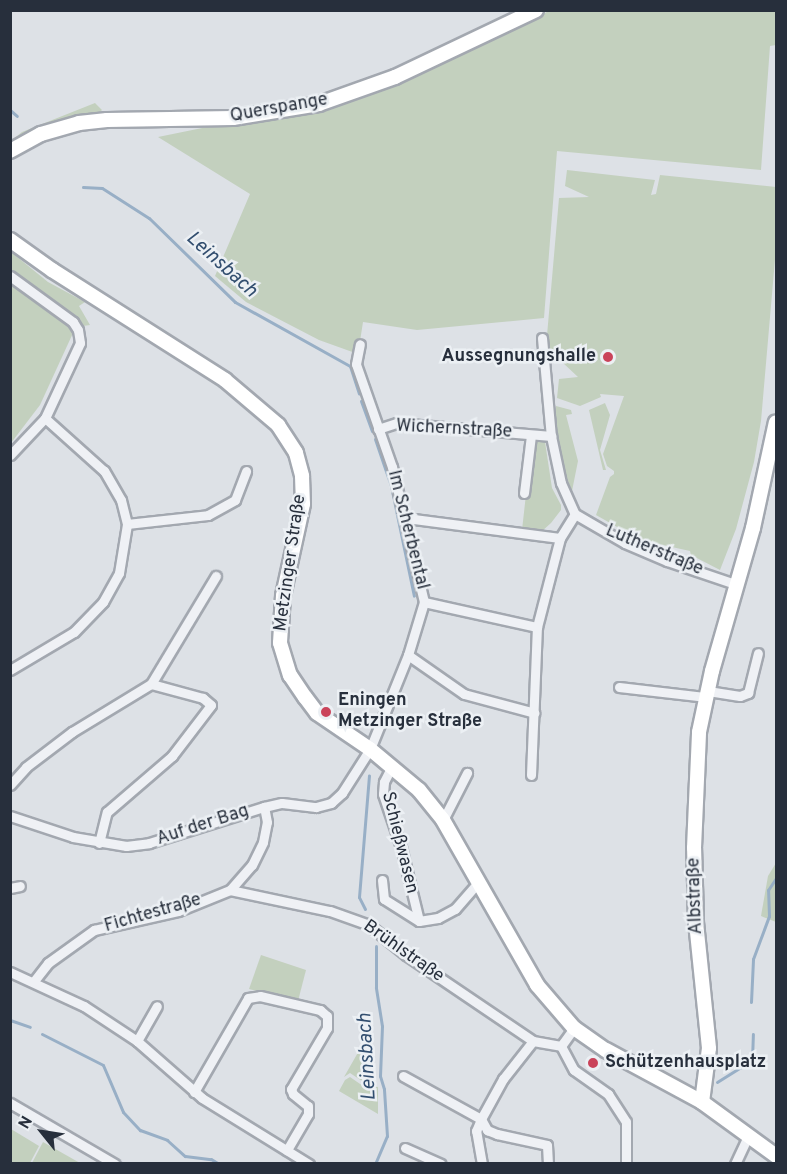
<!DOCTYPE html>
<html>
<head>
<meta charset="utf-8">
<style>
  body { margin:0 }
  #map { position:relative; width:787px; height:1174px; overflow:hidden; background:#dde1e6; font-family:Overpass,sans-serif }
  div>[style] { position:absolute }
  .green>* { inset:0; background:#c3d0be }
  .stream>* { height:3px; margin:-1.5px; padding:0 1.5px; transform-origin:1.5px; border-radius:1.5px; background:#98afc6 }
  .roads { filter:drop-shadow(2px 0 #a3a8b0) drop-shadow(-2px 0 #a3a8b0) drop-shadow(0 2px #a3a8b0) drop-shadow(0 -2px #a3a8b0) }
  .street>* { height:9px; margin:-4.5px; padding:0 4.5px; transform-origin:4.5px; border-radius:4.5px; background:#eff1f5 }
  .secondary>* { height:14px; margin:-7px; padding:0 7px; transform-origin:7px; border-radius:7px; background:#fff }
  .dots>* { width:16px; height:16px; translate:-50% -50%; box-sizing:border-box; border:3px solid #ecf0f4; border-radius:50% }
  span { translate:-50% -50%; white-space:nowrap; text-align:center; line-height:1.15; -webkit-text-stroke:5px #ecf0f4; paint-order:stroke }
  .street-label { font-size:18px; color:#272f3c }
  .poi-label { font-size:18px; color:#272f3c; font-weight:700 }
  .right { translate:-100% -50%; text-align:right }
  .left { translate:0 -50%; text-align:left }
  .water-label { font-size:20px; color:#324e6f; font-style:italic }
  .frame { position:absolute; inset:0; border:12px solid #272f3c; pointer-events:none }
  .north { position:absolute; left:12px; top:1102px; width:60px; height:60px; -webkit-text-stroke:4px #ecf0f4; paint-order:stroke; rotate:300deg; font-size:16px; font-weight:700; line-height:24px; text-align:center; color:#272f3c }
  .north::after { content:''; display:block; margin:auto; width:21px; height:27px; background:#272f3c; clip-path:polygon(50% 0,100% 100%,50% 72%,0 100%) }
</style>
</head>
<body>
<div id="map">
  <div class="green">
    <i style="clip-path:polygon(549px 11px,776px 11px,776px 45px,770px 46px,761px 170px,557px 151px,544px 318px,417px 330px,363px 322px,358px 354px,319px 340px,246px 302px,215px 276px,250px 194px,158px 137px,212px 126px,297px 115px,351px 100px,422px 72px)"></i>
    <i style="clip-path:polygon(95px 103px,102px 110px,97px 115px,55px 122px,35px 130px,11px 145px,11px 141px,22px 132px)"></i>
    <i style="clip-path:polygon(567px 170px,655px 180px,651px 195px,656px 194px,660px 175px,776px 187px,776px 248px,761px 421px,754px 462px,736px 529px,720px 570px,691px 555px,690px 551px,640px 540px,596px 515px,610px 477px,614px 474px,614px 471px,607px 466px,603px 454px,624px 396px,600px 394px,601px 397px,580px 406px,557px 398px,559px 379px,578px 377px,546px 347px,559px 198px,589px 197px,565px 186px)"></i>
    <i style="clip-path:polygon(11px 252px,48px 282px,85px 302px,79px 306px,90px 325px,83px 326px,11px 271px)"></i>
    <i style="clip-path:polygon(11px 283px,68px 325px,73px 333px,40px 405px,11px 443px)"></i>
    <i style="clip-path:polygon(605px 403px,610px 415px,600px 450px,606px 470px,603px 470px,589px 410px)"></i>
    <i style="clip-path:polygon(556px 406px,571px 410px,572px 414px,566px 415px,578px 461px,572px 491px,563px 469px,556px 432px)"></i>
    <i style="clip-path:polygon(532px 441px,545px 442px,552px 488px,561px 505px,561px 510px,551px 523px,541px 532px,522px 530px)"></i>
    <i style="clip-path:polygon(776px 863px,776px 922px,761px 916px,768px 876px)"></i>
    <i style="clip-path:polygon(261px 955px,306px 970px,298px 1001px,249px 989px)"></i>
    <i style="clip-path:polygon(368px 1035px,365px 1054px,375px 1066px,376px 1084px,365px 1083px,350px 1073px,344px 1077px)"></i>
    <i style="clip-path:polygon(350px 1077px,363px 1086px,378px 1087px,378px 1114px,339px 1091px,345px 1080px)"></i>
    <i style="clip-path:polygon(11px 1129px,39px 1146px,30px 1163px,11px 1163px)"></i>
    <i style="clip-path:polygon(43px 1142px,80px 1163px,32px 1163px)"></i>
  </div>
  <div class="stream">
    <i style="left:10px;top:110px;width:9px;rotate:41deg"></i>
    <i style="left:83px;top:187px;width:19px;rotate:3deg"></i>
    <i style="left:102px;top:188px;width:56px;rotate:32.6deg"></i>
    <i style="left:149px;top:218px;width:120px;rotate:44.3deg"></i>
    <i style="left:235px;top:302px;width:132px;rotate:29.1deg"></i>
    <i style="left:350px;top:366px;width:29px;rotate:72deg"></i>
    <i style="left:361px;top:401px;width:32px;rotate:70deg"></i>
    <i style="left:375px;top:439px;width:50px;rotate:71.2deg"></i>
    <i style="left:391px;top:486px;width:112px;rotate:78.2deg"></i>
    <i style="left:365px;top:909px;width:13px;rotate:-117deg"></i>
    <i style="left:359px;top:897px;width:122px;rotate:-85.3deg"></i>
    <i style="left:751px;top:1002px;width:43px;rotate:-87.3deg"></i>
    <i style="left:753px;top:959px;width:46px;rotate:-69.6deg"></i>
    <i style="left:769px;top:916px;width:26px;rotate:-92deg"></i>
    <i style="left:768px;top:890px;width:14px;rotate:-56deg"></i>
    <i style="left:10px;top:1020px;width:21px;rotate:19deg"></i>
    <i style="left:42px;top:1034px;width:68px;rotate:26.9deg"></i>
    <i style="left:103px;top:1065px;width:51px;rotate:66.9deg"></i>
    <i style="left:123px;top:1112px;width:25px;rotate:47deg"></i>
    <i style="left:140px;top:1130px;width:29px;rotate:20deg"></i>
    <i style="left:167px;top:1140px;width:24px;rotate:42deg"></i>
    <i style="left:185px;top:1156px;width:26px;rotate:7deg"></i>
    <i style="left:211px;top:1159px;width:9px;rotate:32deg"></i>
    <i style="left:717px;top:1082px;width:41px;rotate:-32.2deg"></i>
    <i style="left:752px;top:1060px;width:26px;rotate:-88deg"></i>
    <i style="left:375px;top:1164px;width:30px;rotate:-67deg"></i>
    <i style="left:387px;top:1136px;width:47px;rotate:-93.7deg"></i>
    <i style="left:384px;top:1089px;width:14px;rotate:-107deg"></i>
    <i style="left:380px;top:1076px;width:50px;rotate:-87.7deg"></i>
    <i style="left:382px;top:1026px;width:39px;rotate:-99deg"></i>
    <i style="left:376px;top:987px;width:41px;rotate:-90deg"></i>
  </div>
  <div class="roads">
    <div class="street">
      <i style="left:10px;top:276px;width:78px;rotate:36.1deg"></i>
      <i style="left:73px;top:322px;width:9px;rotate:58deg"></i>
      <i style="left:78px;top:330px;width:13px;rotate:81deg"></i>
      <i style="left:80px;top:343px;width:83px;rotate:115deg"></i>
      <i style="left:45px;top:418px;width:51px;rotate:133.4deg"></i>
      <i style="left:542px;top:338px;width:98px;rotate:84.8deg"></i>
      <i style="left:551px;top:436px;width:48px;rotate:78deg"></i>
      <i style="left:561px;top:483px;width:34px;rotate:66deg"></i>
      <i style="left:575px;top:514px;width:58px;rotate:30.1deg"></i>
      <i style="left:625px;top:543px;width:46px;rotate:23.2deg"></i>
      <i style="left:667px;top:561px;width:72px;rotate:18.7deg"></i>
      <i style="left:378px;top:429px;width:20px;rotate:-18deg"></i>
      <i style="left:397px;top:423px;width:155px;rotate:4.8deg"></i>
      <i style="left:524px;top:493px;width:58px;rotate:-83.1deg"></i>
      <i style="left:406px;top:518px;width:155px;rotate:7.4deg"></i>
      <i style="left:127px;top:524px;width:81px;rotate:-6.3deg"></i>
      <i style="left:208px;top:515px;width:31px;rotate:-29deg"></i>
      <i style="left:235px;top:500px;width:31px;rotate:-69deg"></i>
      <i style="left:424px;top:602px;width:116px;rotate:12.5deg"></i>
      <i style="left:408px;top:655px;width:68px;rotate:34.9deg"></i>
      <i style="left:464px;top:694px;width:73px;rotate:15deg"></i>
      <i style="left:10px;top:670px;width:74px;rotate:-30.7deg"></i>
      <i style="left:74px;top:632px;width:42px;rotate:-46deg"></i>
      <i style="left:103px;top:602px;width:33px;rotate:-61deg"></i>
      <i style="left:119px;top:573px;width:50px;rotate:-80.7deg"></i>
      <i style="left:127px;top:524px;width:25px;rotate:-104deg"></i>
      <i style="left:121px;top:500px;width:34px;rotate:-120deg"></i>
      <i style="left:104px;top:471px;width:79px;rotate:-138.1deg"></i>
      <i style="left:619px;top:687px;width:88px;rotate:6.6deg"></i>
      <i style="left:708px;top:691px;width:32px;rotate:9deg"></i>
      <i style="left:740px;top:696px;width:9px;rotate:-21deg"></i>
      <i style="left:748px;top:693px;width:41px;rotate:-76deg"></i>
      <i style="left:392px;top:766px;width:18px;rotate:117deg"></i>
      <i style="left:384px;top:782px;width:12px;rotate:95deg"></i>
      <i style="left:383px;top:794px;width:56px;rotate:71.2deg"></i>
      <i style="left:401px;top:847px;width:76px;rotate:76.3deg"></i>
      <i style="left:419px;top:921px;width:19px;rotate:-9deg"></i>
      <i style="left:438px;top:918px;width:19px;rotate:-28deg"></i>
      <i style="left:455px;top:909px;width:33px;rotate:-49deg"></i>
      <i style="left:531px;top:775px;width:148px;rotate:-87.7deg"></i>
      <i style="left:537px;top:627px;width:92px;rotate:-75.5deg"></i>
      <i style="left:560px;top:538px;width:28px;rotate:-58deg"></i>
      <i style="left:10px;top:785px;width:24px;rotate:-48deg"></i>
      <i style="left:26px;top:767px;width:58px;rotate:-37.3deg"></i>
      <i style="left:72px;top:732px;width:92px;rotate:-31.3deg"></i>
      <i style="left:151px;top:684px;width:126px;rotate:-59deg"></i>
      <i style="left:10px;top:816px;width:66px;rotate:18.4deg"></i>
      <i style="left:73px;top:837px;width:54px;rotate:9.6deg"></i>
      <i style="left:126px;top:846px;width:23px;rotate:-7deg"></i>
      <i style="left:149px;top:843px;width:121px;rotate:-17.4deg"></i>
      <i style="left:264px;top:807px;width:18px;rotate:-13deg"></i>
      <i style="left:282px;top:803px;width:34px;rotate:7deg"></i>
      <i style="left:316px;top:807px;width:16px;rotate:-15deg"></i>
      <i style="left:331px;top:803px;width:15px;rotate:-42deg"></i>
      <i style="left:342px;top:793px;width:52px;rotate:-57.5deg"></i>
      <i style="left:370px;top:749px;width:101px;rotate:-68deg"></i>
      <i style="left:408px;top:655px;width:55px;rotate:-73.2deg"></i>
      <i style="left:424px;top:602px;width:139px;rotate:-103.3deg"></i>
      <i style="left:392px;top:467px;width:109px;rotate:-109.3deg"></i>
      <i style="left:356px;top:364px;width:20px;rotate:-79deg"></i>
      <i style="left:443px;top:820px;width:53px;rotate:-62.9deg"></i>
      <i style="left:99px;top:843px;width:32px;rotate:-76deg"></i>
      <i style="left:107px;top:812px;width:86px;rotate:-40.7deg"></i>
      <i style="left:172px;top:756px;width:64px;rotate:-52.6deg"></i>
      <i style="left:211px;top:705px;width:11px;rotate:-139deg"></i>
      <i style="left:203px;top:698px;width:54px;rotate:-164.9deg"></i>
      <i style="left:382px;top:880px;width:19px;rotate:84deg"></i>
      <i style="left:384px;top:899px;width:41px;rotate:32.2deg"></i>
      <i style="left:10px;top:888px;width:10px;rotate:-11deg"></i>
      <i style="left:230px;top:890px;width:102px;rotate:11.9deg"></i>
      <i style="left:330px;top:911px;width:41px;rotate:19.7deg"></i>
      <i style="left:369px;top:925px;width:48px;rotate:39deg"></i>
      <i style="left:406px;top:955px;width:153px;rotate:34.1deg"></i>
      <i style="left:533px;top:1041px;width:28px;rotate:10deg"></i>
      <i style="left:10px;top:972px;width:81px;rotate:24.7deg"></i>
      <i style="left:84px;top:1006px;width:64px;rotate:33.4deg"></i>
      <i style="left:137px;top:1041px;width:86px;rotate:41.2deg"></i>
      <i style="left:202px;top:1098px;width:126px;rotate:31.7deg"></i>
      <i style="left:34px;top:981px;width:23px;rotate:-52deg"></i>
      <i style="left:48px;top:963px;width:57px;rotate:-35.7deg"></i>
      <i style="left:94px;top:930px;width:86px;rotate:-12.7deg"></i>
      <i style="left:178px;top:911px;width:56px;rotate:-22deg"></i>
      <i style="left:230px;top:890px;width:33px;rotate:-49deg"></i>
      <i style="left:252px;top:865px;width:25px;rotate:-64deg"></i>
      <i style="left:263px;top:842px;width:20px;rotate:-79deg"></i>
      <i style="left:267px;top:822px;width:15px;rotate:-101deg"></i>
      <i style="left:137px;top:1041px;width:40px;rotate:-60.3deg"></i>
      <i style="left:561px;top:1046px;width:27px;rotate:62deg"></i>
      <i style="left:574px;top:1070px;width:42px;rotate:35.2deg"></i>
      <i style="left:608px;top:1094px;width:33px;rotate:57deg"></i>
      <i style="left:626px;top:1122px;width:42px;rotate:90deg"></i>
      <i style="left:561px;top:1046px;width:22px;rotate:-54deg"></i>
      <i style="left:403px;top:1076px;width:89px;rotate:28.9deg"></i>
      <i style="left:481px;top:1119px;width:13px;rotate:61deg"></i>
      <i style="left:487px;top:1130px;width:11px;rotate:22deg"></i>
      <i style="left:497px;top:1134px;width:51px;rotate:12.4deg"></i>
      <i style="left:547px;top:1145px;width:19px;rotate:87deg"></i>
      <i style="left:194px;top:1092px;width:108px;rotate:-60.1deg"></i>
      <i style="left:248px;top:998px;width:12px;rotate:-9deg"></i>
      <i style="left:260px;top:996px;width:62px;rotate:13.1deg"></i>
      <i style="left:320px;top:1010px;width:9px;rotate:41deg"></i>
      <i style="left:327px;top:1016px;width:12px;rotate:90deg"></i>
      <i style="left:327px;top:1028px;width:71px;rotate:120.5deg"></i>
      <i style="left:291px;top:1089px;width:5px;rotate:68deg"></i>
      <i style="left:293px;top:1094px;width:19px;rotate:39deg"></i>
      <i style="left:308px;top:1106px;width:8px;rotate:90deg"></i>
      <i style="left:308px;top:1114px;width:42px;rotate:120.3deg"></i>
      <i style="left:10px;top:1103px;width:121px;rotate:30.2deg"></i>
      <i style="left:405px;top:1148px;width:39px;rotate:24deg"></i>
      <i style="left:482px;top:1164px;width:34px;rotate:-100deg"></i>
      <i style="left:476px;top:1131px;width:13px;rotate:-67deg"></i>
      <i style="left:481px;top:1119px;width:46px;rotate:-61.2deg"></i>
      <i style="left:503px;top:1079px;width:48px;rotate:-51.7deg"></i>
      <i style="left:735px;top:1164px;width:31px;rotate:-65deg"></i>
    </div>
    <div class="secondary">
      <i style="left:10px;top:151px;width:35px;rotate:-29deg"></i>
      <i style="left:41px;top:134px;width:40px;rotate:-16deg"></i>
      <i style="left:79px;top:123px;width:28px;rotate:-6deg"></i>
      <i style="left:107px;top:120px;width:126px;rotate:-0.9deg"></i>
      <i style="left:233px;top:118px;width:87px;rotate:-9.2deg"></i>
      <i style="left:319px;top:104px;width:81px;rotate:-19.6deg"></i>
      <i style="left:395px;top:77px;width:156px;rotate:-25.4deg"></i>
      <i style="left:10px;top:240px;width:52px;rotate:35.5deg"></i>
      <i style="left:52px;top:270px;width:205px;rotate:32.4deg"></i>
      <i style="left:225px;top:380px;width:70px;rotate:40.3deg"></i>
      <i style="left:278px;top:425px;width:33px;rotate:57deg"></i>
      <i style="left:296px;top:453px;width:24px;rotate:75deg"></i>
      <i style="left:302px;top:476px;width:28px;rotate:88deg"></i>
      <i style="left:303px;top:504px;width:94px;rotate:102.3deg"></i>
      <i style="left:283px;top:596px;width:47px;rotate:93.7deg"></i>
      <i style="left:280px;top:643px;width:34px;rotate:73deg"></i>
      <i style="left:290px;top:675px;width:27px;rotate:56deg"></i>
      <i style="left:305px;top:697px;width:20px;rotate:53deg"></i>
      <i style="left:317px;top:713px;width:64px;rotate:34.2deg"></i>
      <i style="left:370px;top:749px;width:64px;rotate:39.9deg"></i>
      <i style="left:419px;top:790px;width:38px;rotate:51deg"></i>
      <i style="left:443px;top:820px;width:190px;rotate:60.3deg"></i>
      <i style="left:537px;top:985px;width:57px;rotate:49.3deg"></i>
      <i style="left:574px;top:1028px;width:39px;rotate:35deg"></i>
      <i style="left:606px;top:1050px;width:109px;rotate:28.4deg"></i>
      <i style="left:702px;top:1102px;width:92px;rotate:36.1deg"></i>
      <i style="left:702px;top:1102px;width:54px;rotate:-82.6deg"></i>
      <i style="left:709px;top:1048px;width:127px;rotate:-95.9deg"></i>
      <i style="left:696px;top:922px;width:74px;rotate:-91.5deg"></i>
      <i style="left:694px;top:848px;width:116px;rotate:-87.5deg"></i>
      <i style="left:699px;top:732px;width:62px;rotate:-78deg"></i>
      <i style="left:712px;top:671px;width:149px;rotate:-74deg"></i>
      <i style="left:753px;top:528px;width:108px;rotate:-77.8deg"></i>
    </div>
  </div>
  <div class="dots">
    <i style="left:608px;top:357px;background:#ca435a"></i>
    <i style="left:326px;top:712px;background:#ca435a"></i>
    <i style="left:593px;top:1063px;background:#ca435a"></i>
  </div>
  <div class="street-label">
    <span style="left:279px;top:109px;rotate:-10deg">Querspange</span>
    <span style="left:454px;top:430px;rotate:3deg">Wichernstraße</span>
    <span style="left:407px;top:530px;rotate:76deg">Im Scherbental</span>
    <span style="left:654px;top:551px;rotate:23deg">Lutherstraße</span>
    <span style="left:291px;top:563px;rotate:-82deg">Metzinger Straße</span>
    <span style="left:203px;top:826px;rotate:-18deg">Auf der Bag</span>
    <span style="left:399px;top:843px;rotate:76deg">Schießwasen</span>
    <span style="left:696px;top:896px;rotate:-92deg">Albstraße</span>
    <span style="left:153px;top:914px;rotate:-16deg">Fichtestraße</span>
    <span style="left:403px;top:952px;rotate:35deg">Brühlstraße</span>
  </div>
  <div class="poi-label">
    <span class="right" style="left:596px;top:357px">Aussegnungshalle</span>
    <span class="left" style="left:338px;top:712px">Eningen<br>Metzinger Straße</span>
    <span class="left" style="left:605px;top:1063px">Schützenhausplatz</span>
  </div>
  <div class="water-label">
    <span style="left:221px;top:265px;rotate:42deg">Leinsbach</span>
    <span style="left:368px;top:1057px;rotate:-93deg">Leinsbach</span>
  </div>
  <div class="frame"></div>
  <div class="north">N</div>
</div>
</body>
</html>
